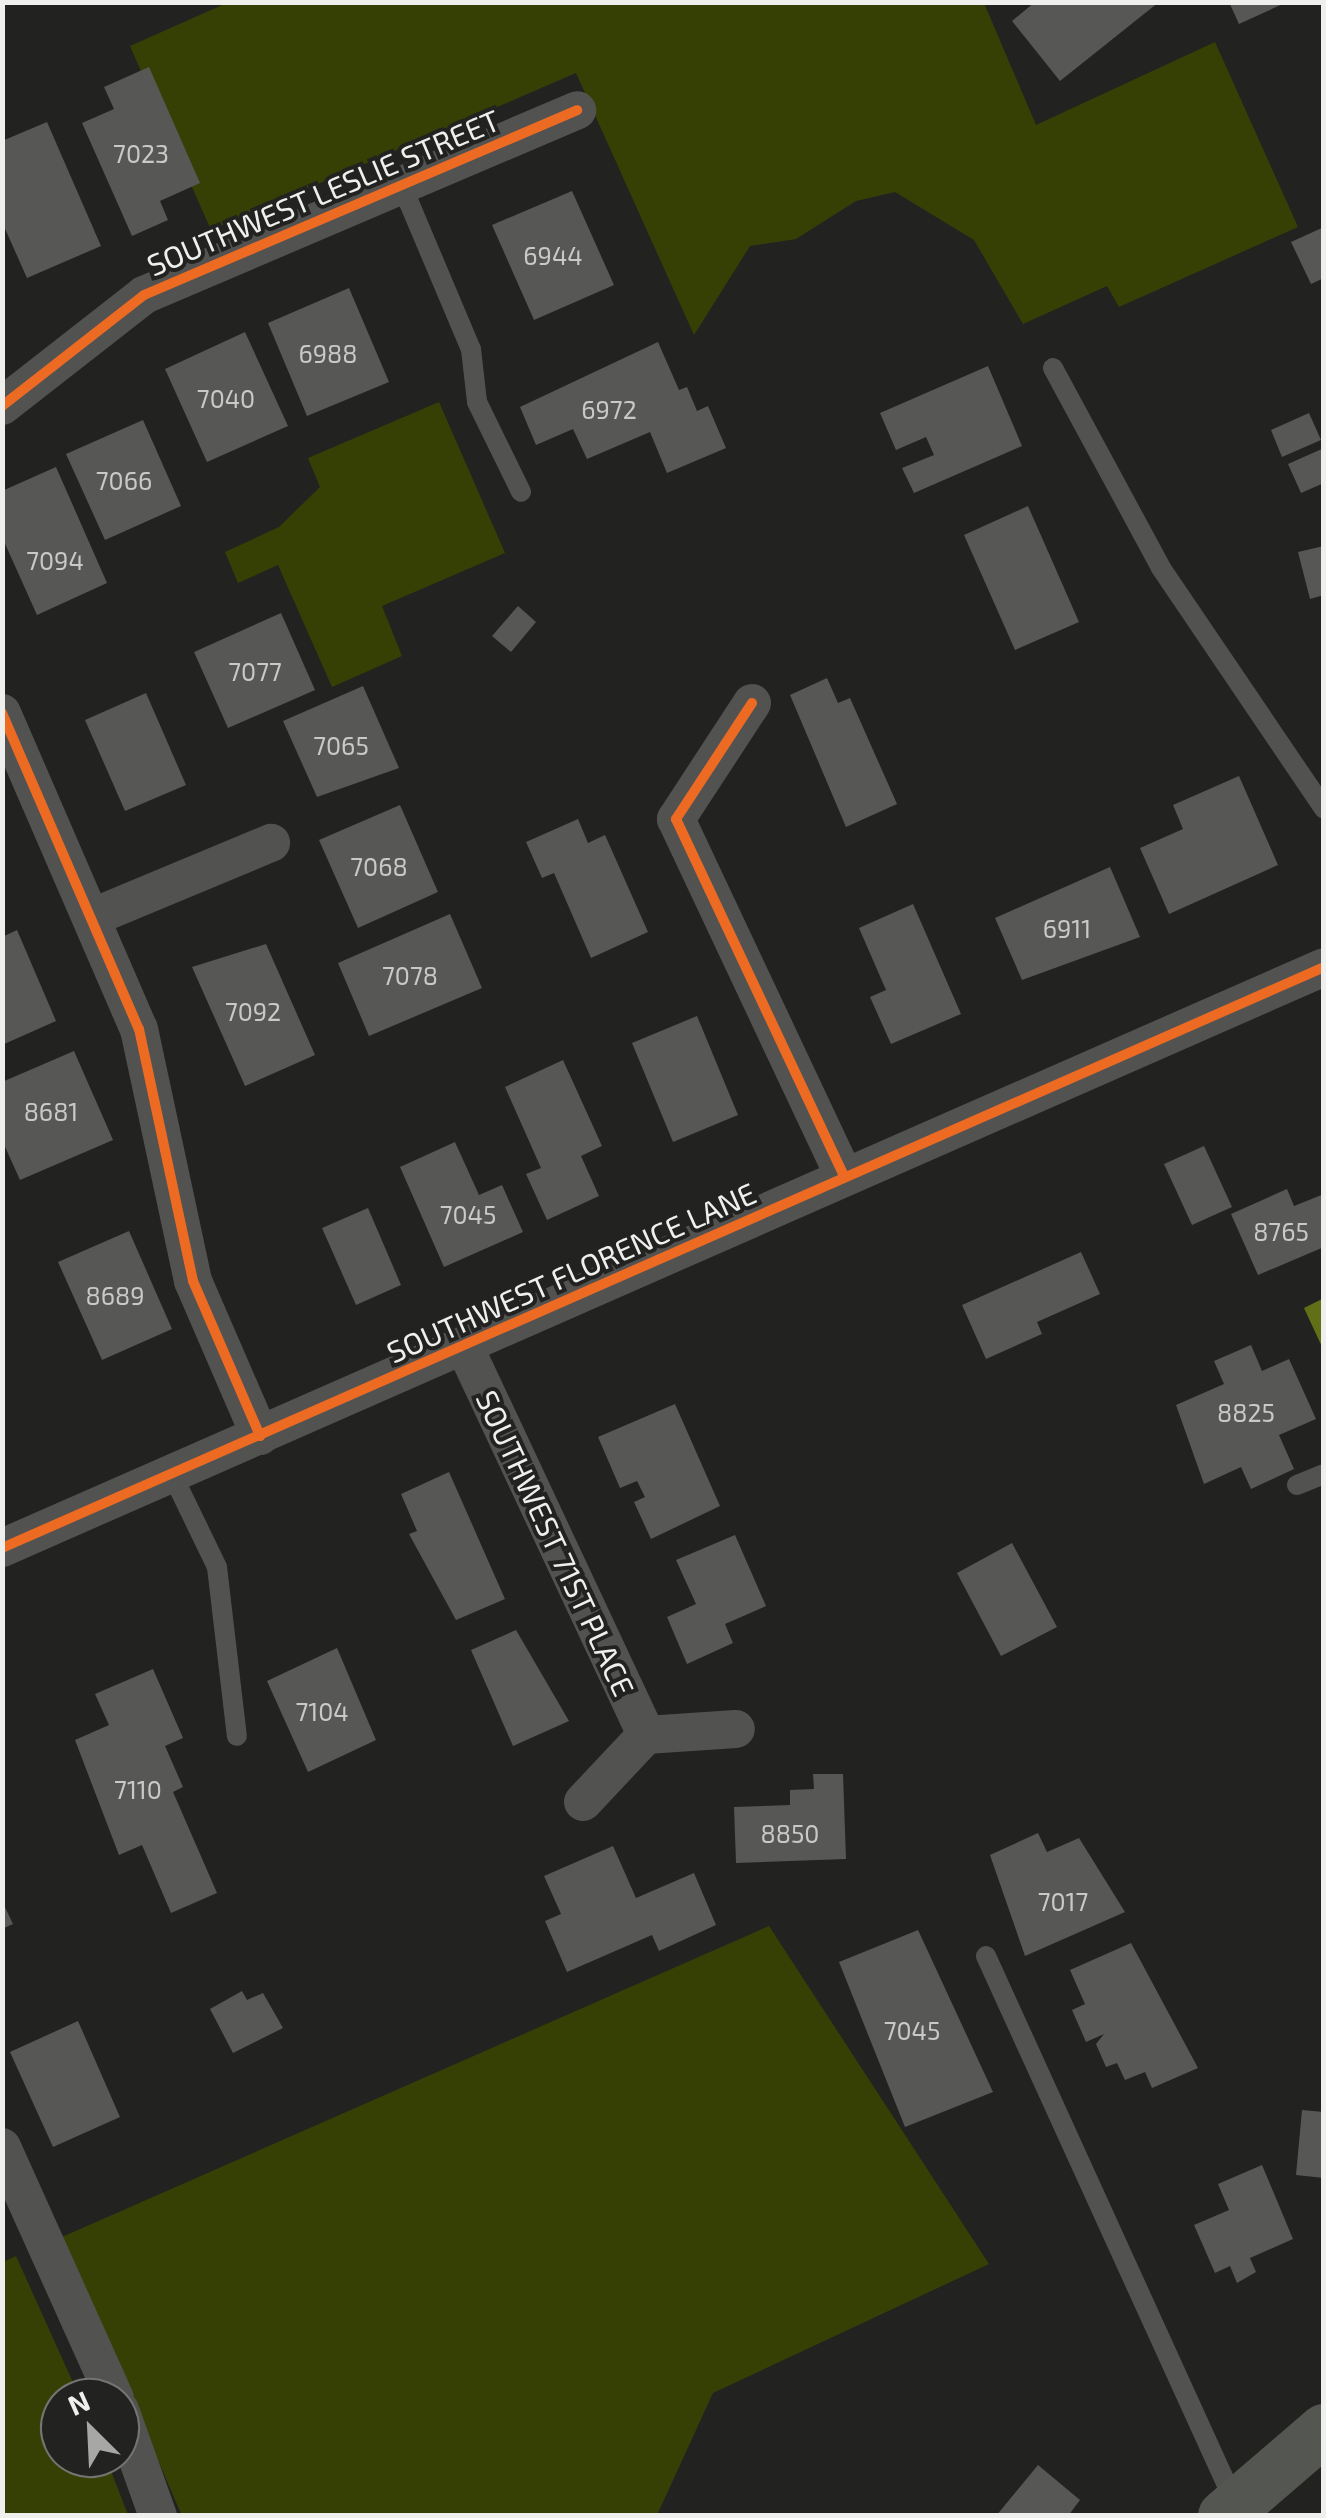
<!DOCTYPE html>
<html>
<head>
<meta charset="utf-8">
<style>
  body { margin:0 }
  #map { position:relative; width:1326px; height:2518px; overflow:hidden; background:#222221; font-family:"Exo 2",sans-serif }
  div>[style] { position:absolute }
  .green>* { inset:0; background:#374004 }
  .water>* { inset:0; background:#616f16 }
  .building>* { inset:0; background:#575756 }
  .lane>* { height:20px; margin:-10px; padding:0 10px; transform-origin:10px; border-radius:10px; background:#525251 }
  .street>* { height:38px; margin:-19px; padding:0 19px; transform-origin:19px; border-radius:19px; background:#525251 }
  .secondary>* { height:52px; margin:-26px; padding:0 26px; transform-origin:26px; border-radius:26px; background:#545651 }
  .cycleway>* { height:10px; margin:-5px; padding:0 5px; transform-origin:5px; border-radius:5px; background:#ed6a23 }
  span { translate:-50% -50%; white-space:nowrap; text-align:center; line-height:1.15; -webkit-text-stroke:8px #222320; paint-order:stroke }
  .number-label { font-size:25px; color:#c9cac8 }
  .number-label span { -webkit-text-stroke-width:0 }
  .street-label { font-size:30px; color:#eff0ee }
  .frame { position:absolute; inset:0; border:5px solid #eff0ee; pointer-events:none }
  .north { position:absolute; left:40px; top:2378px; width:100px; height:100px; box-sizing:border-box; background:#222320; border:2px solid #747572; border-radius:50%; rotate:336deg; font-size:28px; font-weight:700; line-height:40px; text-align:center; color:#eff0ee }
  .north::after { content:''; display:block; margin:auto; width:35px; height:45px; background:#a7a8a6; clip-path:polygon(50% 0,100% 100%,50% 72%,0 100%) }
</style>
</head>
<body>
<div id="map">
  <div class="green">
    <i style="clip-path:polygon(229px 2px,984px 3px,1036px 125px,1215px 42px,1298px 227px,1119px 307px,1107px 286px,1023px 324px,974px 240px,895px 192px,856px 201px,796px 239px,750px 246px,694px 335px,576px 73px,211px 230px,130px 46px)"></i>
    <i style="clip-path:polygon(439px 402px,505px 553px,382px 606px,402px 656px,332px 687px,278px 565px,238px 583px,225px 552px,279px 527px,320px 487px,308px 458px)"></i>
    <i style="clip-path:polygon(769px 1926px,989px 2264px,713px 2393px,657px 2515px,182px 2516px,62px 2237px)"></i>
    <i style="clip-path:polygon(16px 2256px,80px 2398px,60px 2398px,60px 2458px,106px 2458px,128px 2515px,3px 2515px,3px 2262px)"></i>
  </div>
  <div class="water">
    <i style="clip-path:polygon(1324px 1298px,1324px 1349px,1323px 1349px,1304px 1308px)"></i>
  </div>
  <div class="building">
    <i style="clip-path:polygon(1035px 2px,1159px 2px,1060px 81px,1012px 21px)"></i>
    <i style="clip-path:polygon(1229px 2px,1287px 2px,1239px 24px)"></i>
    <i style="clip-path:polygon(149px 67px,200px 183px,160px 201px,168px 220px,132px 236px,82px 123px,114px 109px,104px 87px)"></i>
    <i style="clip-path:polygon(47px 122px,101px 246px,27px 278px,2px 222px,2px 141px)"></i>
    <i style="clip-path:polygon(572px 191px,614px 285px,534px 320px,492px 225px)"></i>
    <i style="clip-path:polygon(1324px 227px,1324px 278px,1311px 284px,1291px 242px)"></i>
    <i style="clip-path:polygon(349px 288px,389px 382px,307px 416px,268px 323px)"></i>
    <i style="clip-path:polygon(245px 332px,288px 426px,207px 462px,165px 369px)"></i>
    <i style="clip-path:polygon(658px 342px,679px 390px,687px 387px,697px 411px,708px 406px,726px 448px,667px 473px,650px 432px,587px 459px,573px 429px,536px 445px,520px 407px)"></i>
    <i style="clip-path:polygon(988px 366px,1022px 446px,914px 493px,902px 468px,934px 455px,926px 437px,896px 450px,880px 413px)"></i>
    <i style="clip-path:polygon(1309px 413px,1321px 440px,1282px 457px,1271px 430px)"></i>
    <i style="clip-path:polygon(143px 420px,181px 506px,105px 540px,66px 454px)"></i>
    <i style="clip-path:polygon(1324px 448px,1324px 483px,1301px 493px,1288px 464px)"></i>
    <i style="clip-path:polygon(56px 467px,107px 583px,37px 615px,2px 537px,2px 491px)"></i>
    <i style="clip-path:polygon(1028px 506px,1079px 622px,1015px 650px,964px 535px)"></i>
    <i style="clip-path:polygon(1324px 546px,1324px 595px,1310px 599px,1298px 552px)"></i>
    <i style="clip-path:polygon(518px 606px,536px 622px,511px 652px,492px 636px)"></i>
    <i style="clip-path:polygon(281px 613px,315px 690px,228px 728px,194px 652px)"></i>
    <i style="clip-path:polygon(827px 678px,838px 703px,850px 698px,897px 804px,846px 827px,790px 695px)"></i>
    <i style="clip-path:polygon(363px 686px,399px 768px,317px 797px,283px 721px)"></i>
    <i style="clip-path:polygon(146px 693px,186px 785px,125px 811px,85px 720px)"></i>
    <i style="clip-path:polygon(1239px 776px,1278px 865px,1169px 914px,1140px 848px,1183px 829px,1173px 805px)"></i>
    <i style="clip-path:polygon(400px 805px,438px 892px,358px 928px,319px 840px)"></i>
    <i style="clip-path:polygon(578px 819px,588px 843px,605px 835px,648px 932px,591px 958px,554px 873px,542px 878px,526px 842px)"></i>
    <i style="clip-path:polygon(1110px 867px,1140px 937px,1022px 980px,995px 918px)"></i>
    <i style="clip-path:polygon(913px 904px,961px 1014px,891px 1044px,870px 997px,886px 990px,859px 928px)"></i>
    <i style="clip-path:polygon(450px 914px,482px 988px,369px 1036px,338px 963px)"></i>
    <i style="clip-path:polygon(17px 930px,56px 1021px,2px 1045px,2px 937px)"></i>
    <i style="clip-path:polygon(266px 944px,315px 1055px,245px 1086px,192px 967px)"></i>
    <i style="clip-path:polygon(697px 1016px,738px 1115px,673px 1142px,632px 1043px)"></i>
    <i style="clip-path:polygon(74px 1051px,113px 1140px,20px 1180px,2px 1140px,2px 1082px)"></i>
    <i style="clip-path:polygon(563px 1060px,602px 1146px,581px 1156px,599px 1196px,547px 1220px,526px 1174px,541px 1168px,505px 1087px)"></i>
    <i style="clip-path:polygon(455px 1142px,479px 1195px,502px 1185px,523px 1232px,444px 1267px,400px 1167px)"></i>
    <i style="clip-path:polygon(1204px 1146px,1232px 1207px,1192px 1225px,1164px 1164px)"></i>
    <i style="clip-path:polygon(1287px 1189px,1294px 1206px,1324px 1194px,1324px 1247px,1258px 1275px,1231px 1214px)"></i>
    <i style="clip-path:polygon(368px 1208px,401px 1285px,356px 1305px,322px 1228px)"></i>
    <i style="clip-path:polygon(129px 1231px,172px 1329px,102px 1360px,58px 1262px)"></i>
    <i style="clip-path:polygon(1081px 1252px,1100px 1294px,1037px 1322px,1042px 1334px,986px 1359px,962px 1305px)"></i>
    <i style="clip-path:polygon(1251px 1345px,1262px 1371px,1289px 1359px,1316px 1419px,1279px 1435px,1294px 1469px,1251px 1489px,1241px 1467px,1204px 1484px,1176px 1405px,1224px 1384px,1214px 1361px)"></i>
    <i style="clip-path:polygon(675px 1404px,720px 1506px,651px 1539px,634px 1502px,645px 1497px,637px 1481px,620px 1488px,598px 1437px)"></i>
    <i style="clip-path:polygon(449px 1472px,505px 1599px,456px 1620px,409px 1534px,417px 1531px,401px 1494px)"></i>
    <i style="clip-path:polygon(735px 1535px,766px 1606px,725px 1624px,733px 1643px,687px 1664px,667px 1617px,696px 1604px,676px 1560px)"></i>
    <i style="clip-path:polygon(1012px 1543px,1057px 1627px,1001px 1656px,957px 1573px)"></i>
    <i style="clip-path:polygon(516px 1630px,569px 1721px,513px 1746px,471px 1650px)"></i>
    <i style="clip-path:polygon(337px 1648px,376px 1740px,308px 1772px,267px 1681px)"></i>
    <i style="clip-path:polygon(153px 1669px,183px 1738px,165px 1746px,183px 1787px,173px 1792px,217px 1893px,171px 1913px,142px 1845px,119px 1855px,75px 1740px,109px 1725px,95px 1694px)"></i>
    <i style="clip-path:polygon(813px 1774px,843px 1774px,846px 1859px,736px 1863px,734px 1807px,790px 1805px,790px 1790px,814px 1789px)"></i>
    <i style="clip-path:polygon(1038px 1833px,1047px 1852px,1079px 1838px,1125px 1912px,1025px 1956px,990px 1855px)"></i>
    <i style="clip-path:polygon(613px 1846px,636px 1898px,694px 1873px,716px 1925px,659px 1951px,652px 1935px,567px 1972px,545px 1921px,561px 1914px,544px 1876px)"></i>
    <i style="clip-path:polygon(2px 1901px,13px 1924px,2px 1929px)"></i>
    <i style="clip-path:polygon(918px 1930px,993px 2092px,905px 2127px,839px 1962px)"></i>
    <i style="clip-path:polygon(1131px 1943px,1198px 2068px,1152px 2088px,1145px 2072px,1125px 2080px,1117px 2063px,1106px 2067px,1096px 2044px,1104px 2034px,1086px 2042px,1072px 2010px,1085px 2004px,1070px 1970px)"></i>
    <i style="clip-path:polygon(242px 1991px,247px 2000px,263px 1993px,283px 2028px,233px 2053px,210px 2009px)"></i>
    <i style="clip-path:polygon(78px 2021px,120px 2117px,53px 2147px,10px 2052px)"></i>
    <i style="clip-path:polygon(1302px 2110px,1324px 2112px,1324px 2178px,1296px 2175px)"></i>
    <i style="clip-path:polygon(1262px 2165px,1293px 2239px,1250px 2258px,1256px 2272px,1237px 2283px,1230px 2266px,1215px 2273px,1194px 2225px,1229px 2210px,1218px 2184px)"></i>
    <i style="clip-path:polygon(1038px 2465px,1080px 2500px,1068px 2516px,996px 2516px)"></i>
  </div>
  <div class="lane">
    <i style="left:402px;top:186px;width:177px;rotate:67.1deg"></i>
    <i style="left:471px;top:349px;width:53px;rotate:83.5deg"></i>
    <i style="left:477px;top:402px;width:100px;rotate:63.9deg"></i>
    <i style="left:1053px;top:368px;width:227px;rotate:61.6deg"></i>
    <i style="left:1161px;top:568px;width:291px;rotate:55.9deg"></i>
    <i style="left:172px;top:1474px;width:103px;rotate:64.2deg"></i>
    <i style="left:217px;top:1567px;width:170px;rotate:83.3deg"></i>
    <i style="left:1297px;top:1485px;width:29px;rotate:-22deg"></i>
    <i style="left:986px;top:1956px;width:601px;rotate:65.52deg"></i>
  </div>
  <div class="street">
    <i style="left:2px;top:406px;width:180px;rotate:-38deg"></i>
    <i style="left:144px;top:295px;width:471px;rotate:-23.1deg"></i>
    <i style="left:752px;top:703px;width:139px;rotate:123.2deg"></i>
    <i style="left:676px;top:819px;width:395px;rotate:64.8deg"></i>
    <i style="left:2px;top:713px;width:344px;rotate:66.6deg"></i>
    <i style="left:139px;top:1029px;width:258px;rotate:77.9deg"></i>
    <i style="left:193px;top:1281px;width:169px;rotate:66.6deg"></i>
    <i style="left:93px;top:917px;width:193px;rotate:-22.6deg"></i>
    <i style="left:466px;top:1350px;width:425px;rotate:64.9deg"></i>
    <i style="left:2px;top:1548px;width:1444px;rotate:-23.72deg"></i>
    <i style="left:583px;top:1802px;width:92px;rotate:-46.8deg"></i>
    <i style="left:646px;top:1735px;width:90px;rotate:-3.8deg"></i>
    <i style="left:2px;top:2147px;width:275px;rotate:65.8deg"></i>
    <i style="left:120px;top:2410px;width:113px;rotate:70.3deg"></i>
  </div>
  <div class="secondary">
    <i style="left:1224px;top:2516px;width:132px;rotate:-40.7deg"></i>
  </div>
  <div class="cycleway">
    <i style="left:2px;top:406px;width:180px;rotate:-38deg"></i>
    <i style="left:144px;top:295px;width:471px;rotate:-23.1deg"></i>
    <i style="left:752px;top:703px;width:139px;rotate:123.2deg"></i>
    <i style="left:676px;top:819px;width:395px;rotate:64.8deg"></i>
    <i style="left:2px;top:713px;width:344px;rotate:66.6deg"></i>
    <i style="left:139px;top:1029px;width:258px;rotate:77.9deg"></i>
    <i style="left:193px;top:1281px;width:169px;rotate:66.6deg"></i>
    <i style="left:2px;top:1548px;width:1444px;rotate:-23.72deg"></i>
  </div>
  <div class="number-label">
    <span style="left:141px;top:153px">7023</span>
    <span style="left:553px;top:255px">6944</span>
    <span style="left:328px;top:353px">6988</span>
    <span style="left:226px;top:398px">7040</span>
    <span style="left:609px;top:409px">6972</span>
    <span style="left:124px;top:480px">7066</span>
    <span style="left:55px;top:560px">7094</span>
    <span style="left:255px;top:671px">7077</span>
    <span style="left:341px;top:745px">7065</span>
    <span style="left:379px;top:866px">7068</span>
    <span style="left:1067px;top:928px">6911</span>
    <span style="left:410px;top:975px">7078</span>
    <span style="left:253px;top:1011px">7092</span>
    <span style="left:51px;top:1111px">8681</span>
    <span style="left:468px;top:1214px">7045</span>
    <span style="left:1281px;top:1231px">8765</span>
    <span style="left:115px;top:1295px">8689</span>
    <span style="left:1246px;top:1412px">8825</span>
    <span style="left:322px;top:1711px">7104</span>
    <span style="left:138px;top:1789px">7110</span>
    <span style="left:790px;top:1833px">8850</span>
    <span style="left:1063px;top:1901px">7017</span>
    <span style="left:912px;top:2030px">7045</span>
  </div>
  <div class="street-label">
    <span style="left:323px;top:192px;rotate:-23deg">SOUTHWEST LESLIE STREET</span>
    <span style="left:571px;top:1272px;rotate:-24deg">SOUTHWEST FLORENCE LANE</span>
    <span style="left:556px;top:1543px;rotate:65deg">SOUTHWEST 71ST PLACE</span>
  </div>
  <div class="frame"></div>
  <div class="north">N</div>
</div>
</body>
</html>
